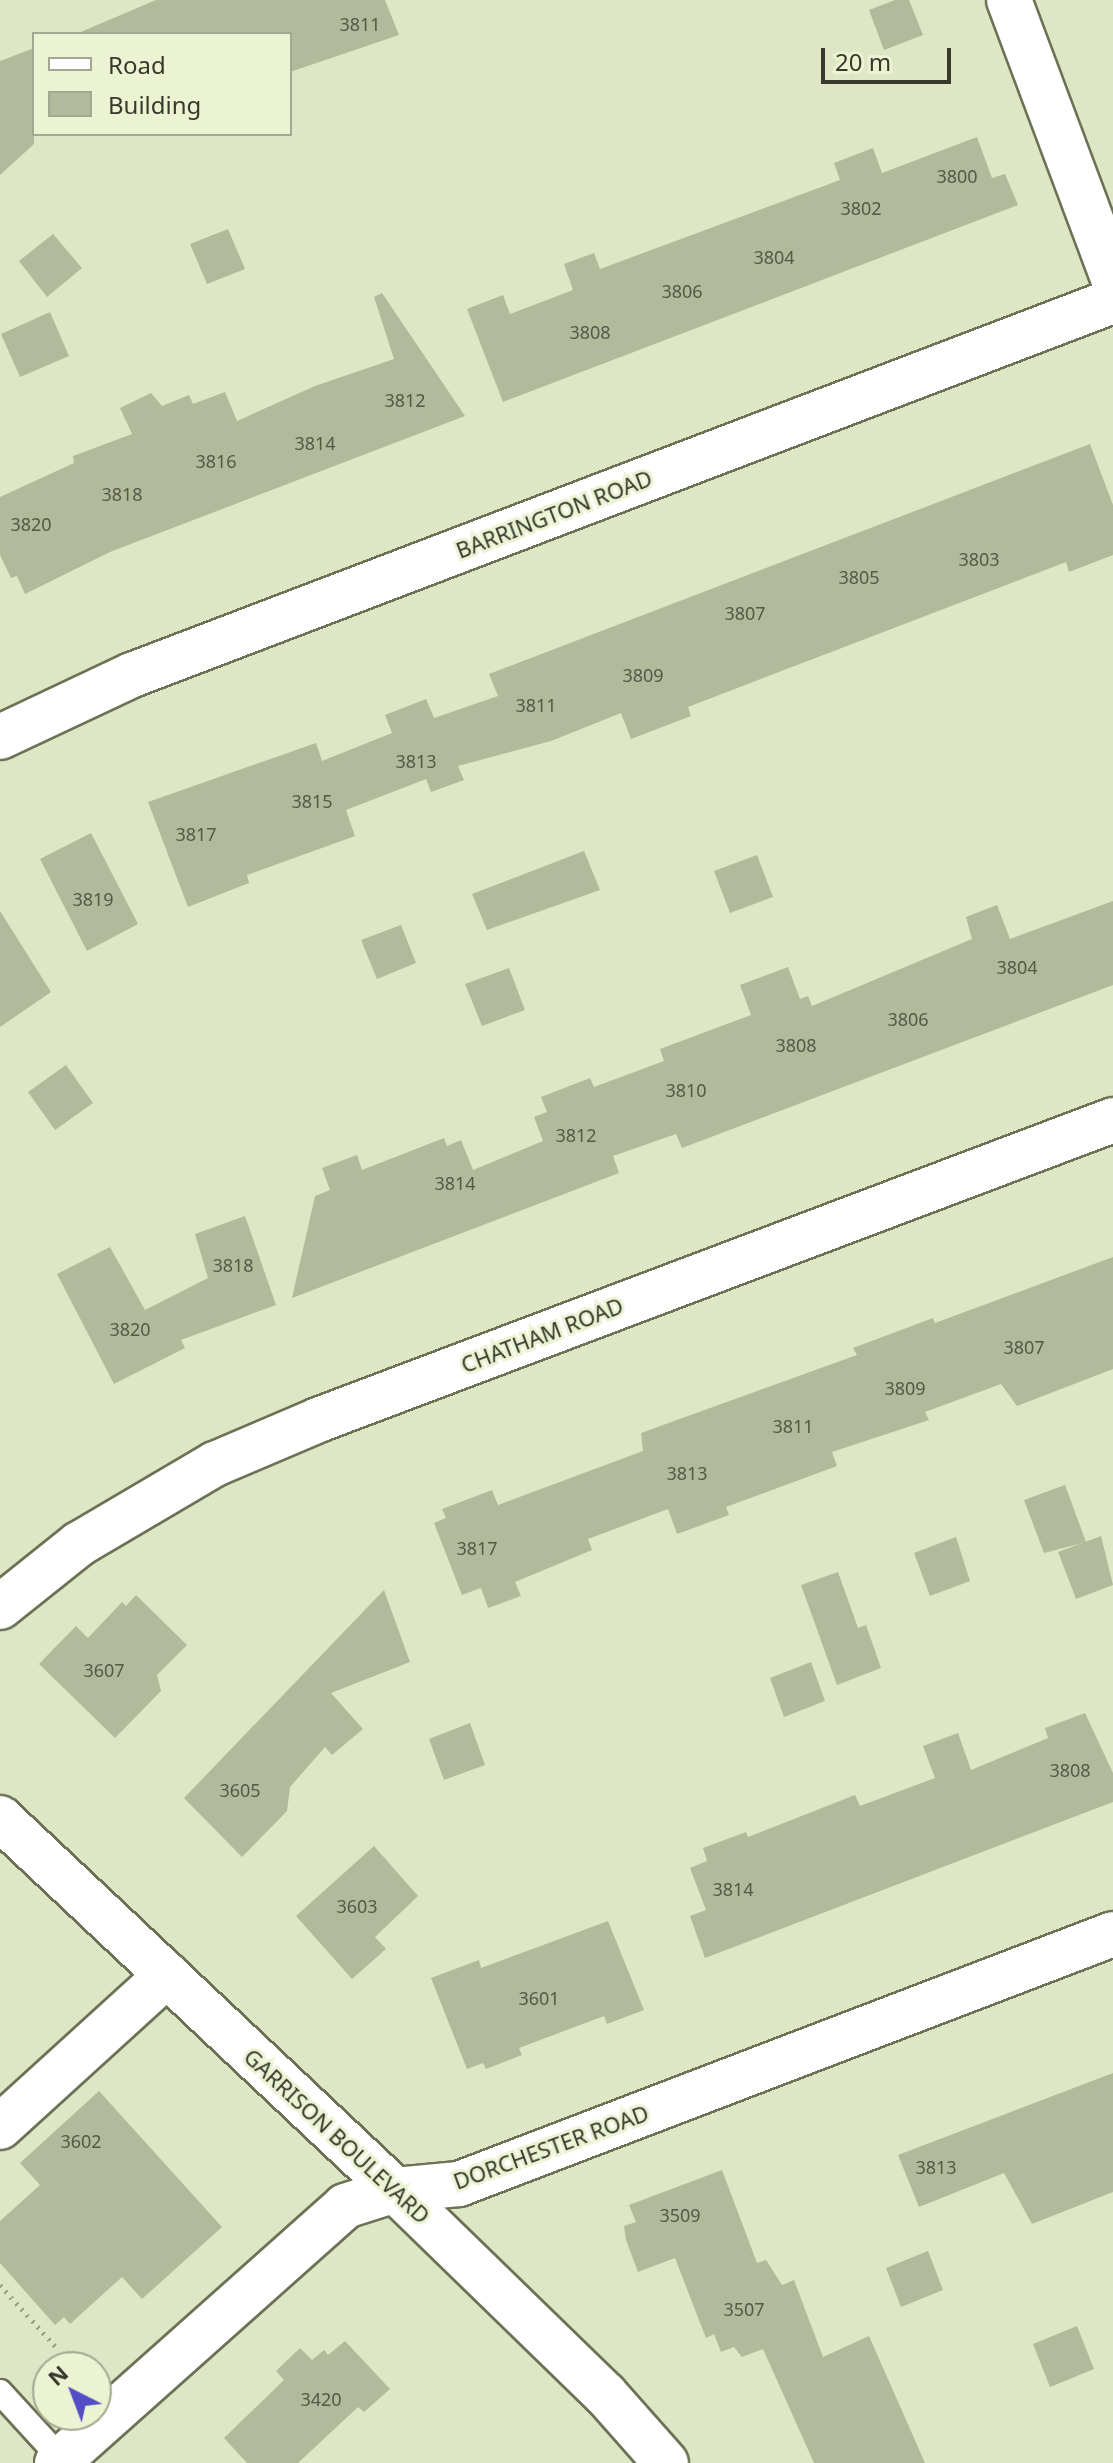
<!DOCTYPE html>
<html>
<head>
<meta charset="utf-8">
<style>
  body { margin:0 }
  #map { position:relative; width:1113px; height:2463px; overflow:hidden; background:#dee6c6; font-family:"Noto Sans",sans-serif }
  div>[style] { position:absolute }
  .building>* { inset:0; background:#b2ba9b }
  .path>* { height:5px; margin-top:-2.5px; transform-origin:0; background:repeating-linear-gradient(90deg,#9aa088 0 2px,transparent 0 8px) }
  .roads { filter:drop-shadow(2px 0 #6b7255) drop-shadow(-2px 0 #6b7255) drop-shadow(0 2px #6b7255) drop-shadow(0 -2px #6b7255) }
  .lane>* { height:24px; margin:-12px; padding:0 12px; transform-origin:12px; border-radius:12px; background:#fff }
  .street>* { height:44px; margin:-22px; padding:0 22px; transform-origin:22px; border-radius:22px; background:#fff }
  .secondary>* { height:44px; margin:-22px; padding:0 22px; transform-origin:22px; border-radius:22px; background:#fff }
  span { translate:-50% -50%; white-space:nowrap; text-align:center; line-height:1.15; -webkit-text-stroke:6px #ebf3d3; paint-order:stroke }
  .number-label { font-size:18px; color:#555948 }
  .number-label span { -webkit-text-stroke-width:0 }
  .street-label { font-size:22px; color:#36392c }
  .legend { position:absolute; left:32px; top:32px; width:260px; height:104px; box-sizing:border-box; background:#ebf3d3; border:2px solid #a3a990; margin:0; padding:10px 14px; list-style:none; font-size:24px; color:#36392c }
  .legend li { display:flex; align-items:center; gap:16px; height:40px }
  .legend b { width:40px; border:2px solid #a3a990 }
  .north { position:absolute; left:32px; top:2351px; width:80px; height:80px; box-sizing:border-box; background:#ebf3d3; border:2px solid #a3a990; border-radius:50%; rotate:318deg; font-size:22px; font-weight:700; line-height:32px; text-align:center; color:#36392c }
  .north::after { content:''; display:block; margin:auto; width:28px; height:36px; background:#534ec5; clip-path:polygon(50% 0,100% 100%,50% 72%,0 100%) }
  .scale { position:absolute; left:821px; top:48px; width:130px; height:36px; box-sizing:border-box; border:4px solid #36392c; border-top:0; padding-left:10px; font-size:24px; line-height:28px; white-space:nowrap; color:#36392c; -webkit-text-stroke:6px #ebf3d3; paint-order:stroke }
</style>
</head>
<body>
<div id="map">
  <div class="building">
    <i style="clip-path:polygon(156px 0,385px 0,399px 35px,290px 72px,290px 34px,76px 34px)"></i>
    <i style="clip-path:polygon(895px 0,909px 0,923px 35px,884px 50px,869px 10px)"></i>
    <i style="clip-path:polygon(34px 48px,34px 144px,0 175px,0 61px)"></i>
    <i style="clip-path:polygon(977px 137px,992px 178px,1005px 174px,1018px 205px,503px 402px,467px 309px,503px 295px,510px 314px,573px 290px,564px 264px,594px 253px,600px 269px,840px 180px,834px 163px,873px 148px,882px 173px)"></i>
    <i style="clip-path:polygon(228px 229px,245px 269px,207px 284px,190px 244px)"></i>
    <i style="clip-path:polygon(53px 234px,82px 268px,47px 297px,19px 261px)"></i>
    <i style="clip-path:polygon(382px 293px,465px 416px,110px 552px,25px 594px,17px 576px,11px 578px,0 555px,0 497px,74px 463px,73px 456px,132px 434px,120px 408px,151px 393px,162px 406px,189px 395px,193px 404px,225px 392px,237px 421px,315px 386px,394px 359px,374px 297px)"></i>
    <i style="clip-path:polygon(50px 312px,69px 356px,20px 377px,1px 334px)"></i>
    <i style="clip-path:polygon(1090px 444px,1113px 505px,1113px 555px,1069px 572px,1066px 562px,688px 707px,691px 716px,631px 739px,621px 713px,551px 741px,458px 766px,464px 780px,431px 792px,426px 779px,346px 810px,355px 836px,247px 875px,249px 883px,188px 907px,148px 802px,316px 743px,322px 761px,392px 733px,385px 715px,426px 699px,434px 718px,498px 696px,489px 674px)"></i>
    <i style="clip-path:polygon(91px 833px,138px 924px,87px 951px,40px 859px)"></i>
    <i style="clip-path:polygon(584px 851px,600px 890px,487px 930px,472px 894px)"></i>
    <i style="clip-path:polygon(757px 855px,773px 897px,730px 913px,714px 871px)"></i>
    <i style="clip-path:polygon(1113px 901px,1113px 985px,682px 1148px,676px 1134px,613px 1156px,619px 1173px,292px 1298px,315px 1196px,330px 1190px,322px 1168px,357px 1155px,362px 1170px,444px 1138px,447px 1146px,461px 1140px,473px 1170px,543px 1141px,534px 1117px,547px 1112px,541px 1097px,590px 1078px,594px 1087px,664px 1061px,660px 1049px,751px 1015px,740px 985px,788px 967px,800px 999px,808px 996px,812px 1006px,972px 939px,966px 917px,997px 905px,1010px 939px)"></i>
    <i style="clip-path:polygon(0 911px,51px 992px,0 1027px)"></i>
    <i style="clip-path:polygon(401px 925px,416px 963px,377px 979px,361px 940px)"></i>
    <i style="clip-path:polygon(509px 968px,525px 1010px,482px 1026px,465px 984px)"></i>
    <i style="clip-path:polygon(66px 1065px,93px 1103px,55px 1130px,28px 1092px)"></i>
    <i style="clip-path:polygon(245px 1216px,276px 1305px,181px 1340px,185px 1348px,114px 1384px,57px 1274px,110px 1247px,145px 1310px,208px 1278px,195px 1234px)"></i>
    <i style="clip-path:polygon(1113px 1257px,1113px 1369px,1017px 1406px,1001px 1384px,925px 1412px,929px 1420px,832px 1452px,837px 1466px,726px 1507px,729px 1515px,677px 1534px,668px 1509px,588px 1539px,592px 1550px,515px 1582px,521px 1596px,488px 1608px,481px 1588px,462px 1595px,434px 1523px,446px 1518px,442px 1509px,492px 1490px,498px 1505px,643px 1451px,641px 1433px,857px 1355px,853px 1348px,933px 1318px,935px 1323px)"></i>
    <i style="clip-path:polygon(1065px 1485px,1086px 1542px,1044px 1553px,1024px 1500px)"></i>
    <i style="clip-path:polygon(1101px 1536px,1113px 1585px,1076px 1599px,1058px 1552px)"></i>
    <i style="clip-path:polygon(956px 1537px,970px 1581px,930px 1596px,914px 1553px)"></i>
    <i style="clip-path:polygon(838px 1572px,858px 1628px,866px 1625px,881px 1668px,837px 1685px,801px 1585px)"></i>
    <i style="clip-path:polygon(384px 1590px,410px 1662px,331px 1693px,363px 1729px,332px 1755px,325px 1747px,290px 1787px,287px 1811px,242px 1857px,184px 1798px)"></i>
    <i style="clip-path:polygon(136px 1595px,187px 1645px,157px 1675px,161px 1691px,115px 1738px,39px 1664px,76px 1626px,88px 1638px,122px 1602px,126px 1606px)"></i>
    <i style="clip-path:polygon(811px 1662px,825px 1701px,784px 1717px,770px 1678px)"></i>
    <i style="clip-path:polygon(1085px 1713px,1113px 1773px,1113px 1802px,705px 1958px,690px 1916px,706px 1910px,690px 1868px,707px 1861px,703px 1848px,746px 1832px,748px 1837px,855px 1795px,860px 1806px,935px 1778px,923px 1746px,958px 1733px,971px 1770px,1048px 1738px,1045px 1728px)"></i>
    <i style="clip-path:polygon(470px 1723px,485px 1765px,444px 1780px,429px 1739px)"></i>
    <i style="clip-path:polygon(374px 1846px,418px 1896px,375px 1937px,386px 1949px,352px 1979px,296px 1916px)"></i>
    <i style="clip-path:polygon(608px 1921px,644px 2010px,607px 2024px,604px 2016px,519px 2048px,522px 2055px,486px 2069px,483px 2063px,467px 2069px,431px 1978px,479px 1960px,481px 1968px)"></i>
    <i style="clip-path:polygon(1113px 2073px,1113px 2192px,1032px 2224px,1004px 2173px,919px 2207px,898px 2155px)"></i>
    <i style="clip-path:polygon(99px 2091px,222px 2227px,142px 2299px,122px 2277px,70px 2324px,64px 2317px,55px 2325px,0 2263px,0 2221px,40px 2185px,20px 2163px)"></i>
    <i style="clip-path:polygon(722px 2170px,757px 2263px,766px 2260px,782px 2285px,794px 2280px,823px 2357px,869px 2336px,925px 2463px,814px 2463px,763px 2349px,742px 2357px,734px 2347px,721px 2352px,714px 2334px,706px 2338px,675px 2258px,638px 2272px,626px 2240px,624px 2226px,636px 2222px,629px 2205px)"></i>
    <i style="clip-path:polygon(928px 2251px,943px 2290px,901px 2307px,886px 2268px)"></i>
    <i style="clip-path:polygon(1077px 2326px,1094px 2369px,1050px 2387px,1033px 2344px)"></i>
    <i style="clip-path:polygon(345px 2341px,390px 2389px,364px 2412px,358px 2407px,298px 2463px,247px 2463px,224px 2438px,284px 2380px,276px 2371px,300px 2348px,312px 2360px,324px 2350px,328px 2355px)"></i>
  </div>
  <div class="path">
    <i style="left:0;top:2285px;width:85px;rotate:47.9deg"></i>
  </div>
  <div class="roads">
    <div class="lane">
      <i style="left:0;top:2392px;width:96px;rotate:47.5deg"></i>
    </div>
    <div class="street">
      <i style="left:1009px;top:0;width:297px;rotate:69.5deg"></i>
      <i style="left:0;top:737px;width:146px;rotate:-25.2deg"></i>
      <i style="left:132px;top:675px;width:1050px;rotate:-20.87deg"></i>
      <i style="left:0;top:1607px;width:101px;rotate:-38.6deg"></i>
      <i style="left:79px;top:1544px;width:158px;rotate:-30.5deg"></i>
      <i style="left:215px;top:1464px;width:112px;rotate:-23.1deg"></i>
      <i style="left:318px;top:1420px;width:850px;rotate:-20.67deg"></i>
      <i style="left:0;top:2127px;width:226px;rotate:-42.3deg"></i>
      <i style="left:57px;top:2463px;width:386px;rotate:-41.7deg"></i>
      <i style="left:345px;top:2206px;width:52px;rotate:-17.7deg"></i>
      <i style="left:395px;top:2190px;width:64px;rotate:-5.4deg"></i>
      <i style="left:459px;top:2184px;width:700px;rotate:-20.92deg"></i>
    </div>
    <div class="secondary">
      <i style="left:0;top:1818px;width:543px;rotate:43.28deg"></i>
      <i style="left:395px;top:2190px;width:293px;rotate:44.2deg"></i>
      <i style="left:605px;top:2394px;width:92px;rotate:48.5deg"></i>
    </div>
  </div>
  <div class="number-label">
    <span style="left:360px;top:24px">3811</span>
    <span style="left:957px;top:176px">3800</span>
    <span style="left:861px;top:208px">3802</span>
    <span style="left:774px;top:257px">3804</span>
    <span style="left:682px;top:291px">3806</span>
    <span style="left:590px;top:332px">3808</span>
    <span style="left:405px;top:400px">3812</span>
    <span style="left:315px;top:443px">3814</span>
    <span style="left:216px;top:461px">3816</span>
    <span style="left:122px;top:494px">3818</span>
    <span style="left:31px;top:524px">3820</span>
    <span style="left:979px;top:559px">3803</span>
    <span style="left:859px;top:577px">3805</span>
    <span style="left:745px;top:613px">3807</span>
    <span style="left:643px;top:675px">3809</span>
    <span style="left:536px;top:705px">3811</span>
    <span style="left:416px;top:761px">3813</span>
    <span style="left:312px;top:801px">3815</span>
    <span style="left:196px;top:834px">3817</span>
    <span style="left:93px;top:899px">3819</span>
    <span style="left:1017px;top:967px">3804</span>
    <span style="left:908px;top:1019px">3806</span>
    <span style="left:796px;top:1045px">3808</span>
    <span style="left:686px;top:1090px">3810</span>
    <span style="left:576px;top:1135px">3812</span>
    <span style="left:455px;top:1183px">3814</span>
    <span style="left:233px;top:1265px">3818</span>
    <span style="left:130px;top:1329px">3820</span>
    <span style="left:1024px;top:1347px">3807</span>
    <span style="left:905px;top:1388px">3809</span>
    <span style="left:793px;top:1426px">3811</span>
    <span style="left:687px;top:1473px">3813</span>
    <span style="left:477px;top:1548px">3817</span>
    <span style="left:104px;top:1670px">3607</span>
    <span style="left:1070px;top:1770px">3808</span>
    <span style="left:240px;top:1790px">3605</span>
    <span style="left:733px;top:1889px">3814</span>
    <span style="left:357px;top:1906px">3603</span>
    <span style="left:539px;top:1998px">3601</span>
    <span style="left:81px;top:2141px">3602</span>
    <span style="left:936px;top:2167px">3813</span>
    <span style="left:680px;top:2215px">3509</span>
    <span style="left:744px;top:2309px">3507</span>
    <span style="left:321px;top:2399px">3420</span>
  </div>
  <div class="street-label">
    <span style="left:554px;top:514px;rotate:-21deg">BARRINGTON ROAD</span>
    <span style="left:542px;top:1335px;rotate:-21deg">CHATHAM ROAD</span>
    <span style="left:337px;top:2136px;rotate:43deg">GARRISON BOULEVARD</span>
    <span style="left:551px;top:2147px;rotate:-20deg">DORCHESTER ROAD</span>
  </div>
  <ul class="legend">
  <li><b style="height:10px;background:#fff"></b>Road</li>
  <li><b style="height:22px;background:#b2ba9b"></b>Building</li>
  </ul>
  <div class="north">N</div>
  <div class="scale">20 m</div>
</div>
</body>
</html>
